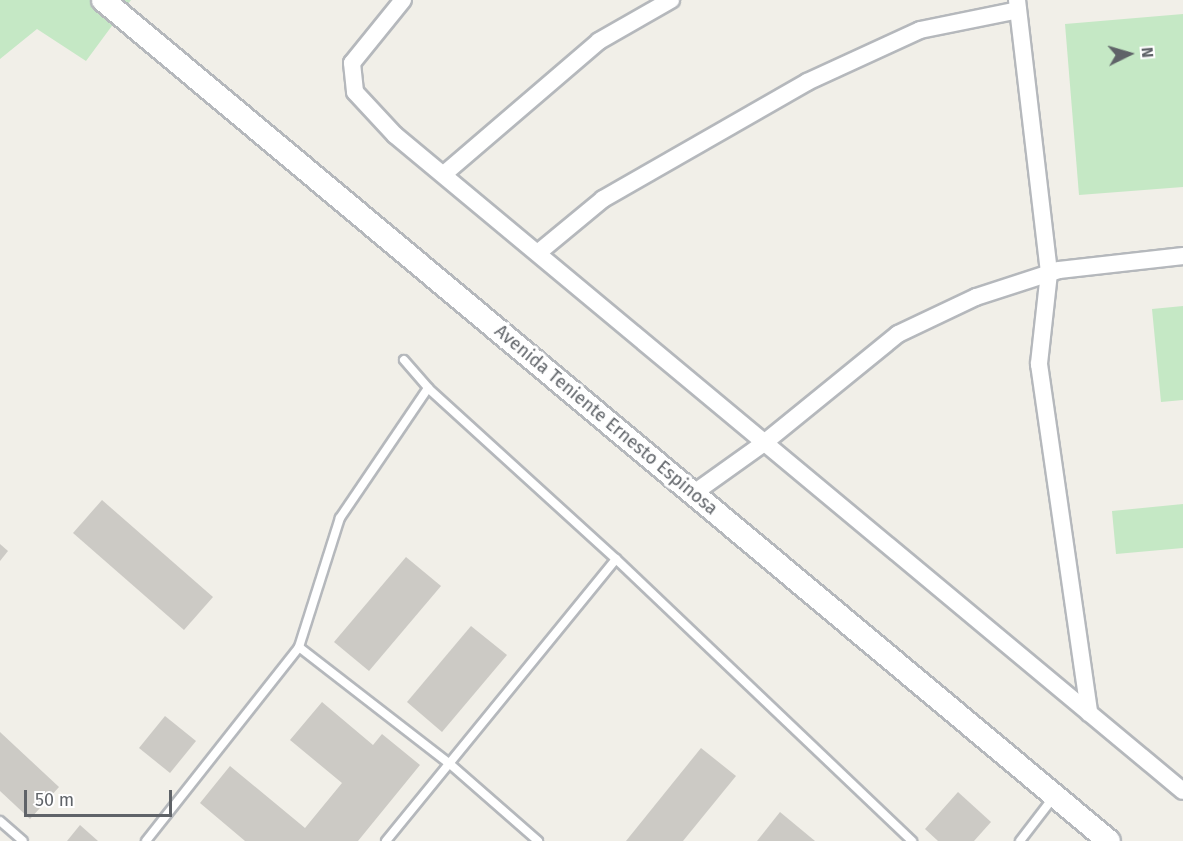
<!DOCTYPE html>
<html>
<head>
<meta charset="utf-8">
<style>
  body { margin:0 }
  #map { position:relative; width:1183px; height:841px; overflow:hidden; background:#f1efe8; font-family:"Fira Sans",sans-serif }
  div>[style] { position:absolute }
  .green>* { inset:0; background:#c5e8c5 }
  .building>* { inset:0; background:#cccac5 }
  .roads { filter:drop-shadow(2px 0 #b5b8bc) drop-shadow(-2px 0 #b5b8bc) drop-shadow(0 2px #b5b8bc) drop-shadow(0 -2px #b5b8bc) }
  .lane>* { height:8px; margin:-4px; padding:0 4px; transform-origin:4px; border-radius:4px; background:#fff }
  .street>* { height:16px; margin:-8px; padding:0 8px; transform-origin:8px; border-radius:8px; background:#fff }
  .secondary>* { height:22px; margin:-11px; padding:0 11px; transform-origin:11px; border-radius:11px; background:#fff }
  span { translate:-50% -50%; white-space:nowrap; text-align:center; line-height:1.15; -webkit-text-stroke:6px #fff; paint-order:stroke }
  .street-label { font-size:18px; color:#5f6368 }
  .north { position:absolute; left:1099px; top:24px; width:60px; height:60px; -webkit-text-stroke:4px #fff; paint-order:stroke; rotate:85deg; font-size:16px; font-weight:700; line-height:24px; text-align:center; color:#5f6368 }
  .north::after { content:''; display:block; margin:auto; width:21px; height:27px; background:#5f6368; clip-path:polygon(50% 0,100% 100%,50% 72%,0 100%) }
  .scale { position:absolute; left:24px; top:790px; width:148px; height:27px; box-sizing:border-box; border:3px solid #5f6368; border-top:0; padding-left:8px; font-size:18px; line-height:21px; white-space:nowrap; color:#5f6368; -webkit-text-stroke:4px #fff; paint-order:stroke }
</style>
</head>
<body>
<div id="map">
  <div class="green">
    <i style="clip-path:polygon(0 0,131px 0,86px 61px,37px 29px,0 59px)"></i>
    <i style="clip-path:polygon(1183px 14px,1183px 187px,1079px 195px,1065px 24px)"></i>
    <i style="clip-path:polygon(1183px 306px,1183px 400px,1161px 402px,1152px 309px)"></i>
    <i style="clip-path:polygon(1183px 504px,1183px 548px,1116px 554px,1112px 511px)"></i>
  </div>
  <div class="building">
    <i style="clip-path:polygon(102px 500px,213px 597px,184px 630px,73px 533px)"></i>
    <i style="clip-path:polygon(0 544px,8px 551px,0 561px)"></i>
    <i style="clip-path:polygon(406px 557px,441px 586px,369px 671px,334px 642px)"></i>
    <i style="clip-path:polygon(471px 626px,507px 655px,442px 732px,407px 702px)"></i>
    <i style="clip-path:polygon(322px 702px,373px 745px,382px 734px,420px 765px,358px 841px,245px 841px,200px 803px,230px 766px,305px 828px,342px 783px,290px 740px)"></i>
    <i style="clip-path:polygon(165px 716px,196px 741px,170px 773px,139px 748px)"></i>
    <i style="clip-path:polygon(0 732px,59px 787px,30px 819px,0 791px)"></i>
    <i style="clip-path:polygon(701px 748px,736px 776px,683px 841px,626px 841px)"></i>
    <i style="clip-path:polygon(958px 792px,991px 822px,974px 841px,938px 841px,925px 829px)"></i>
    <i style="clip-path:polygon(780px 812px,815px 841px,757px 841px)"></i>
    <i style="clip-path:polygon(80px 825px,98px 841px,67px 841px)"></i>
  </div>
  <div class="roads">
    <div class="lane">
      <i style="left:404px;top:360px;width:37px;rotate:49deg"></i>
      <i style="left:428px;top:388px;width:254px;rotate:42.3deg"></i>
      <i style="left:616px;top:559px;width:409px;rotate:43.6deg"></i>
      <i style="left:299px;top:647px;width:191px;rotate:37.8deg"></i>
      <i style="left:450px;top:764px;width:117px;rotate:41.2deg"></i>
      <i style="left:0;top:821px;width:30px;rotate:41deg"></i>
      <i style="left:146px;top:841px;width:247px;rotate:-51.7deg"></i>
      <i style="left:299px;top:647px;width:135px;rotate:-72.4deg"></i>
      <i style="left:340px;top:518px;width:157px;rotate:-55.9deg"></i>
      <i style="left:386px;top:841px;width:364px;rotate:-50.8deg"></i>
      <i style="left:1020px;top:841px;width:54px;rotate:-52.5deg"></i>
    </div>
    <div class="street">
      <i style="left:403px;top:0;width:81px;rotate:129deg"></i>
      <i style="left:352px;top:63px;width:29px;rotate:84deg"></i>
      <i style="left:355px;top:92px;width:59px;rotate:47.1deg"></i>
      <i style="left:395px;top:135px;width:1025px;rotate:39.78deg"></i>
      <i style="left:1017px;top:0;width:275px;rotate:83.3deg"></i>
      <i style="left:1049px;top:273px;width:92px;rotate:96.3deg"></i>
      <i style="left:1039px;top:364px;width:353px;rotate:81.8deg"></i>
      <i style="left:444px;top:174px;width:204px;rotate:-40.6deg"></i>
      <i style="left:599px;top:41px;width:83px;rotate:-29.7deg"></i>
      <i style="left:539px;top:252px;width:83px;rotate:-39.6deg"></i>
      <i style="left:603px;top:199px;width:235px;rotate:-29.8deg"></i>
      <i style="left:807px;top:82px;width:124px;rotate:-24.7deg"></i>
      <i style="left:920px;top:30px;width:100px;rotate:-11.5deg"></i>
      <i style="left:694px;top:493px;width:86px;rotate:-35.5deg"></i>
      <i style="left:764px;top:443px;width:173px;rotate:-39.1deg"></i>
      <i style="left:898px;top:334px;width:86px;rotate:-25.4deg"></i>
      <i style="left:976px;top:297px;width:87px;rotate:-18deg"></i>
      <i style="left:1059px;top:270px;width:125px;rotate:-6.4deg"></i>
    </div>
    <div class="secondary">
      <i style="left:103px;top:0;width:1311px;rotate:39.9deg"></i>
    </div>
  </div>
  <div class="street-label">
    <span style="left:606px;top:420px;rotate:40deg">Avenida Teniente Ernesto Espinosa</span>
  </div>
  <div class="north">N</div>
  <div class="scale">50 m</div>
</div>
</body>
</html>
